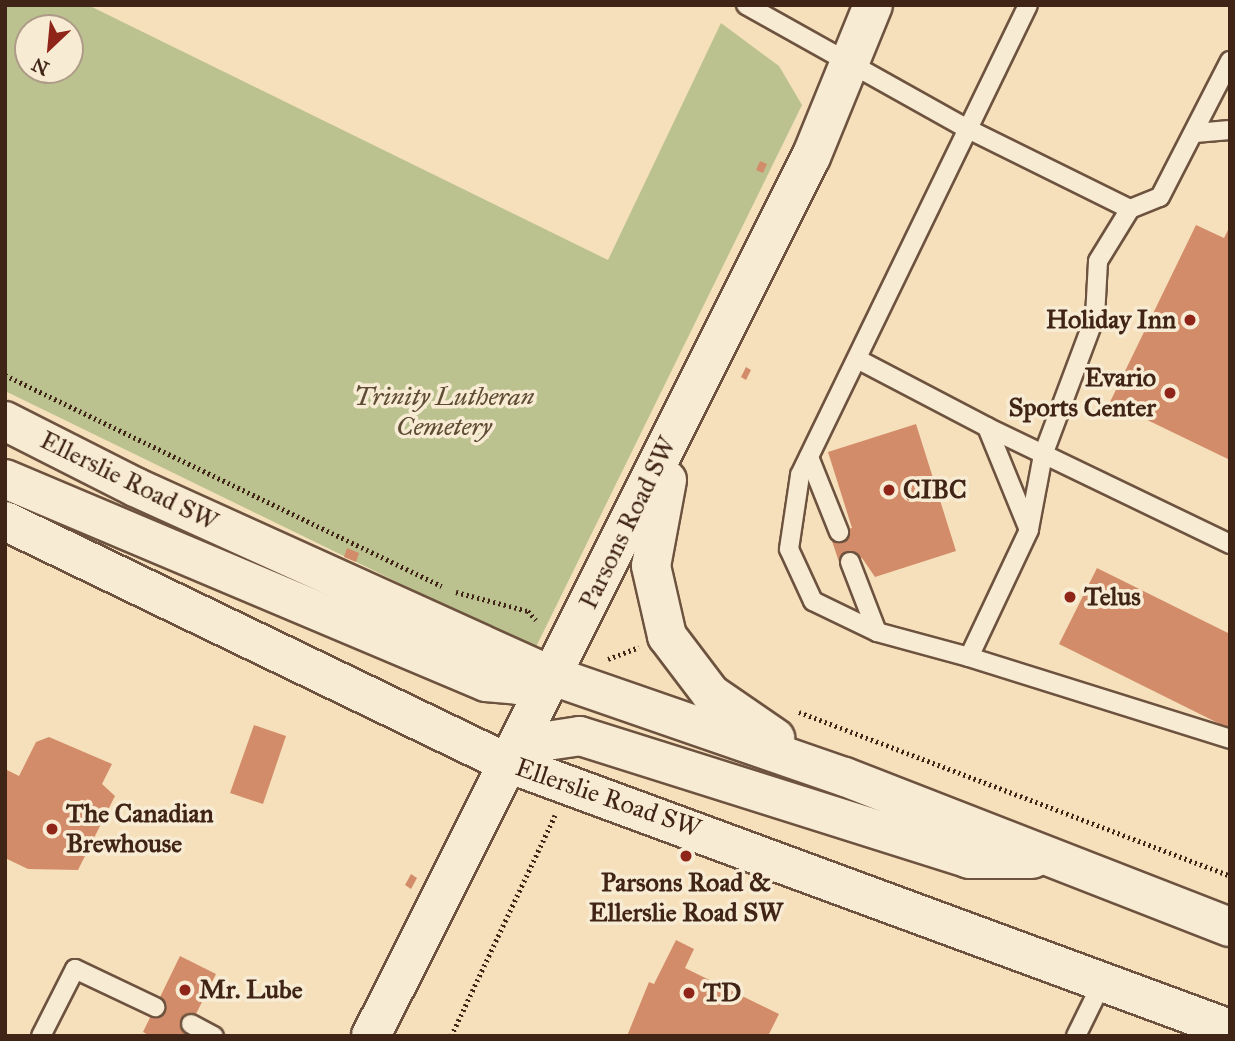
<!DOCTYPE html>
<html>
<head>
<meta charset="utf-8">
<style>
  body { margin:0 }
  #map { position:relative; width:1235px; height:1041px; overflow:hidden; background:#f5e0bb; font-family:"IM FELL Great Primer",serif }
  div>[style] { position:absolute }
  .green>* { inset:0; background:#bbc290 }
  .building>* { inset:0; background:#d38c69 }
  .path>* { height:4.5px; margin-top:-2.25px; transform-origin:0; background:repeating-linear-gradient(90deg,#402416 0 2px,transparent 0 5.5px) }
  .roads { filter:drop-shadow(2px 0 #6d533f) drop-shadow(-2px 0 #6d533f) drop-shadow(0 2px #6d533f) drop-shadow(0 -2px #6d533f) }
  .lane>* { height:18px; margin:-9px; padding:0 9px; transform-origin:9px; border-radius:9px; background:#f8ebd3 }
  .secondary>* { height:38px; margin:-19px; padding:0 19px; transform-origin:19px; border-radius:19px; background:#f8ebd3 }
  .dots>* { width:19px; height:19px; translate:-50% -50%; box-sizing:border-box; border:4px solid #f8ebd3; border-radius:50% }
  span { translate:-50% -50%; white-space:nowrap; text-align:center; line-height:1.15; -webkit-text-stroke:7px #f8ebd3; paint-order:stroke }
  .poi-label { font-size:26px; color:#402416; font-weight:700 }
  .right { translate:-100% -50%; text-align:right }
  .left { translate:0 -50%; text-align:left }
  .park-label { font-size:26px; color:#5f4c34; font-style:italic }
  .street-label { font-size:26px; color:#402416 }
  .frame { position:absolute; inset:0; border:7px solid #402416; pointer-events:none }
  .north { position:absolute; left:14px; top:14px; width:70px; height:70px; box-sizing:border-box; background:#f8ebd3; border:2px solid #ae9b87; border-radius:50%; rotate:206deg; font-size:19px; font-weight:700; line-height:28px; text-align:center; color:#402416 }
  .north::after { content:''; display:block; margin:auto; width:24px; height:32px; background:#8f2418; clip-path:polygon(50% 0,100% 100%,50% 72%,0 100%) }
</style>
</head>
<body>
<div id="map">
  <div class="green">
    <i style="clip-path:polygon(evenodd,5px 5px,88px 5px,608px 260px,721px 23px,779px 66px,802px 105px,535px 649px,5px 391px,5px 5px,28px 28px,70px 28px,70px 70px,28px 70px,28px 28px)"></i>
  </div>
  <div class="building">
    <i style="clip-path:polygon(760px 161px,767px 164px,763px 173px,756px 170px)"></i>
    <i style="clip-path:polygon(1196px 225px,1224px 238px,1230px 226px,1230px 460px,1110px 402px)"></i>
    <i style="clip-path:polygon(746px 367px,751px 370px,746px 380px,741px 377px)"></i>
    <i style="clip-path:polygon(916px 424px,956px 551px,875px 577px,862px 558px,840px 565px,830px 535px,852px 528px,828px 452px)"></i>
    <i style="clip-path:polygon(347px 548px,359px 553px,356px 562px,344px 557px)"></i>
    <i style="clip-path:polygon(1097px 568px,1230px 634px,1230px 729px,1059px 644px)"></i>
    <i style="clip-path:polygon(254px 725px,286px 736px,263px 804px,230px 793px)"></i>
    <i style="clip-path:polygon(49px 737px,112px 764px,102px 784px,115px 796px,78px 870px,28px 869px,5px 858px,5px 769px,19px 776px,36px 742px)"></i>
    <i style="clip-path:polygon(411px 874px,417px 878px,411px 889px,405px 885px)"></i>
    <i style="clip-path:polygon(663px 879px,673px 882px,671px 890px,660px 887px)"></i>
    <i style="clip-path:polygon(676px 940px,694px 949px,685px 968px,779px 1014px,768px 1036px,627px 1036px,649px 982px,654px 984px)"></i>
    <i style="clip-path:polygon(180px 956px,216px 974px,185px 1036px,150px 1036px,143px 1032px)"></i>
  </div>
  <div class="path">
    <i style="left:5px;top:375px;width:485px;rotate:25.8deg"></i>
    <i style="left:456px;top:592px;width:74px;rotate:14.8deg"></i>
    <i style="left:528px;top:611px;width:12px;rotate:48deg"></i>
    <i style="left:608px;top:659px;width:33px;rotate:-21deg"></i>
    <i style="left:799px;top:712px;width:461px;rotate:20.8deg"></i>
    <i style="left:451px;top:1036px;width:244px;rotate:-64.8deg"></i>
  </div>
  <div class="roads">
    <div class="lane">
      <i style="left:746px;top:5px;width:257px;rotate:29.2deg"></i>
      <i style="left:970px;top:130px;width:178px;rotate:26.3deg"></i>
      <i style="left:1130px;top:209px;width:32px;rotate:-22deg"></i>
      <i style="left:1160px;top:197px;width:153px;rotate:-62.8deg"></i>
      <i style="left:1195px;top:133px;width:35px;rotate:-5deg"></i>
      <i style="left:857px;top:359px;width:147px;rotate:27.6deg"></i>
      <i style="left:987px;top:427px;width:111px;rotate:67.8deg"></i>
      <i style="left:1029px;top:530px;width:140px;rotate:115.3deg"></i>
      <i style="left:969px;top:657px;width:95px;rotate:-164.8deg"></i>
      <i style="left:877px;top:632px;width:71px;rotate:-154.2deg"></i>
      <i style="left:813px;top:601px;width:57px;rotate:-114.8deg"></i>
      <i style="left:789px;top:549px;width:75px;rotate:-81.5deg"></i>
      <i style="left:800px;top:475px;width:522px;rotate:-64.12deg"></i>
      <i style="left:987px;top:427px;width:270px;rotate:25.7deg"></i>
      <i style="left:809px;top:457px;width:81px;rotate:68.2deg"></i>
      <i style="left:1029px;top:529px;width:75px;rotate:-79.3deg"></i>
      <i style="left:1043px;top:455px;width:147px;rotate:-69.4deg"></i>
      <i style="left:1095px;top:317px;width:56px;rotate:-86.9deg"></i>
      <i style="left:1098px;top:261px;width:61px;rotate:-58.4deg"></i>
      <i style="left:850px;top:562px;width:75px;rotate:68.9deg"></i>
      <i style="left:969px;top:657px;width:274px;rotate:17.4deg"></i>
      <i style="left:191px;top:1024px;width:26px;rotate:28deg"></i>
      <i style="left:41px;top:1036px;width:75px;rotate:-63.1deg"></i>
      <i style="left:75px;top:969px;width:89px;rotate:25.4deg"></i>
      <i style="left:1076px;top:1036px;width:61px;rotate:-63.9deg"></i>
    </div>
    <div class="secondary">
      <i style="left:5px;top:421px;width:146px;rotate:26.9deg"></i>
      <i style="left:135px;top:487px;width:456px;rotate:24.4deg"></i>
      <i style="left:550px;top:675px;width:312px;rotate:19.1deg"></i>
      <i style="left:845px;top:777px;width:413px;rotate:21.3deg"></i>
      <i style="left:5px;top:479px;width:522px;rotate:22.88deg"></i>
      <i style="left:486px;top:682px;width:32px;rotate:5deg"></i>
      <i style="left:518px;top:685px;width:34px;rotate:-17deg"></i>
      <i style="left:667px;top:480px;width:87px;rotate:100.5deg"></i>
      <i style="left:651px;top:566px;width:72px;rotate:77.1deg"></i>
      <i style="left:667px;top:636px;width:73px;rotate:52.8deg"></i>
      <i style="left:711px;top:694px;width:78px;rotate:34.5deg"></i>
      <i style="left:5px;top:521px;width:555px;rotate:25.73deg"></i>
      <i style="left:505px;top:762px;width:773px;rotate:20.22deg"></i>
      <i style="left:505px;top:762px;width:40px;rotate:-29.7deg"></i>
      <i style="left:540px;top:742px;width:40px;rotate:-8.5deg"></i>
      <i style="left:580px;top:736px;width:408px;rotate:17.5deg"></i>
      <i style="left:969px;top:859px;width:63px"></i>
      <i style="left:371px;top:1036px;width:983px;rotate:-63.41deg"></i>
      <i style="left:811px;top:157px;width:164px;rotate:-67.8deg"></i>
    </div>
  </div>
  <div class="dots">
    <i style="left:1190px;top:320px;background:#8f2418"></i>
    <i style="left:1170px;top:393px;background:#8f2418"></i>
    <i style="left:889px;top:490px;background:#8f2418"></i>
    <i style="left:1070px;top:597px;background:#8f2418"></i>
    <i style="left:52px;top:829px;background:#8f2418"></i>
    <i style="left:686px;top:856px;background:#8f2418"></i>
    <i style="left:185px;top:990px;background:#8f2418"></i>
    <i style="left:689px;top:993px;background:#8f2418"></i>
  </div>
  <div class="poi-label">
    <span class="right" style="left:1176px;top:320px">Holiday Inn</span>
    <span class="right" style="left:1156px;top:393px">Evario<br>Sports Center</span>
    <span class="left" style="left:903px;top:490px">CIBC</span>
    <span class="left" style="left:1084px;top:597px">Telus</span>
    <span class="left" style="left:66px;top:829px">The Canadian<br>Brewhouse</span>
    <span style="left:686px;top:898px">Parsons Road &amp;<br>Ellerslie Road SW</span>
    <span class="left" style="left:199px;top:990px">Mr. Lube</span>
    <span class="left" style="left:703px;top:993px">TD</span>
  </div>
  <div class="park-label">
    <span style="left:444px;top:412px">Trinity Lutheran<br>Cemetery</span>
  </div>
  <div class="street-label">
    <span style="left:129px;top:481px;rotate:26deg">Ellerslie Road SW</span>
    <span style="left:628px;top:523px;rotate:-64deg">Parsons Road SW</span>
    <span style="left:608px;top:798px;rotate:19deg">Ellerslie Road SW</span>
  </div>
  <div class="frame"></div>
  <div class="north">N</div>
</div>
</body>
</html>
